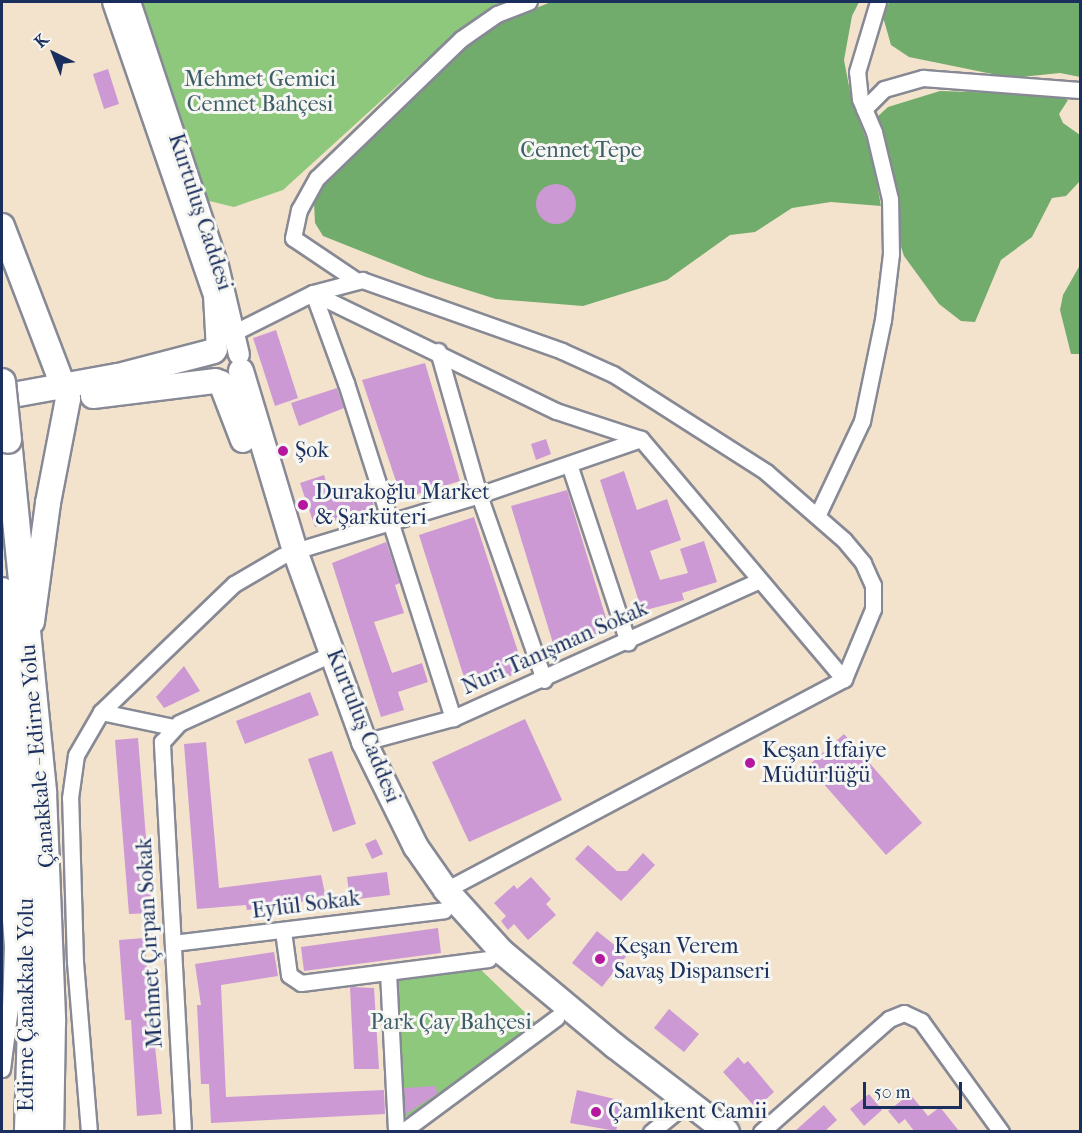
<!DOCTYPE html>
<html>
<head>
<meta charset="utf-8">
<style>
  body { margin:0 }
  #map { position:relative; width:1082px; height:1133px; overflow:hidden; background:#f3e3cc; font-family:"IM FELL French Canon",serif }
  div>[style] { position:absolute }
  .green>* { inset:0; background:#8dc87c }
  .forest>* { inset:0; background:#72ac6c }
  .building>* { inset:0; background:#cc99d4 }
  .round { border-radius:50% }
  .roads { filter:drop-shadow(2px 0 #878995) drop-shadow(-2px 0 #878995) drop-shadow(0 2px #878995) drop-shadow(0 -2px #878995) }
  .minor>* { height:15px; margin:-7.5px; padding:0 7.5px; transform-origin:7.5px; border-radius:7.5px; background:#fff }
  .tertiary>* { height:20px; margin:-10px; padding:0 10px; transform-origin:10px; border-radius:10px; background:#fff }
  .primary>* { height:24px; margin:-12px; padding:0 12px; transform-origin:12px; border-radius:12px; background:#fff }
  .trunk>* { height:26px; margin:-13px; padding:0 13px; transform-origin:13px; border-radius:13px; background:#fff }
  .bridges { filter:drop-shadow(2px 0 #878995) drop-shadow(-2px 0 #878995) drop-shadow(0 2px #878995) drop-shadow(0 -2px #878995) }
  .trunk-bridge>* { height:26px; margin:-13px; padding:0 13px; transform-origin:13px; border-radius:13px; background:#fff }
  .dots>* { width:16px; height:16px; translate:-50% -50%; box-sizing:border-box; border:3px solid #f6f6f2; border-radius:50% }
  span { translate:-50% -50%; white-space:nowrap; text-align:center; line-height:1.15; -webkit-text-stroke:6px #f6f6f2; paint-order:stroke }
  .park-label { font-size:22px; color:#3d5d67 }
  .street-label { font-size:22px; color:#1b2f5e }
  .poi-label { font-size:22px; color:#1b2f5e }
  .left { translate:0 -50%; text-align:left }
  .frame { position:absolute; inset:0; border:3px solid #1b2f5e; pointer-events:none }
  .north { position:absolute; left:24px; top:24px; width:60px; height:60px; -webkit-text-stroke:4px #f6f6f2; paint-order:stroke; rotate:317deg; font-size:16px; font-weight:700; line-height:24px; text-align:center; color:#1b2f5e }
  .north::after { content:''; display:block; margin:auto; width:21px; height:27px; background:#1b2f5e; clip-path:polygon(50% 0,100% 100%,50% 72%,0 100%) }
  .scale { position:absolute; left:863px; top:1082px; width:99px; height:27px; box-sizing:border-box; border:3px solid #1b2f5e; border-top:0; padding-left:8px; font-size:18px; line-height:21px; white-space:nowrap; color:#1b2f5e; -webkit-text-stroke:4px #f6f6f2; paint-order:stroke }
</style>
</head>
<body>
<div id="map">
  <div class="green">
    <i style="clip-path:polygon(134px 2px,506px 2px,460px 29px,283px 190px,234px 207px,201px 199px)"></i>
    <i style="clip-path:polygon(476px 965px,538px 1025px,421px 1114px,402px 1117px,395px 983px,400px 977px)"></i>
  </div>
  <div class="forest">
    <i style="clip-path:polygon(551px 2px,859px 2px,852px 16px,844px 60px,852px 102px,871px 152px,881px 206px,831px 202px,792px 208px,755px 232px,730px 235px,667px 280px,583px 306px,496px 299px,426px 277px,323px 236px,315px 223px,314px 203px,329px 178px,463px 47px,507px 20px)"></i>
    <i style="clip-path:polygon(889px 2px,1080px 2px,1080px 77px,1060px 73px,1012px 78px,909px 57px,891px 45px,883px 17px)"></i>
    <i style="clip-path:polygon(940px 91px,1059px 95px,1068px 100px,1059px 114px,1063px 123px,1080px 135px,1080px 181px,1066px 196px,1052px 198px,1032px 237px,1001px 260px,975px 322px,961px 321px,939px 304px,904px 256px,898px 238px,896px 188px,876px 118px,888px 107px)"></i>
    <i style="clip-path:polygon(1080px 265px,1080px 354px,1071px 354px,1060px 310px,1063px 295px)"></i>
  </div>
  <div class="building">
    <i style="clip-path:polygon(108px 69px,119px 104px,104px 109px,93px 74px)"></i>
    <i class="round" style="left:536px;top:184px;width:40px;height:40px"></i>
    <i style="clip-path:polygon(276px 330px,298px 398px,275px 406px,253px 338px)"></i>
    <i style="clip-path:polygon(425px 363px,460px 481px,402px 499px,362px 380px)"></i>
    <i style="clip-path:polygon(337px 388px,344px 408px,299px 426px,291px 403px)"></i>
    <i style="clip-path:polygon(546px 439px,551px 454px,536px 460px,531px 444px)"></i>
    <i style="clip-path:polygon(624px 471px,637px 510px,667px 499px,681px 540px,650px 551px,660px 580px,688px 573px,680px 549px,704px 541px,717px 582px,682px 593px,684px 600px,642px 611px,600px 480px)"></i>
    <i style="clip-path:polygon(324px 475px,331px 498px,368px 486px,375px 509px,315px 527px,300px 483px)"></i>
    <i style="clip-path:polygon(567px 490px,610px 631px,556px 653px,511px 506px)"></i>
    <i style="clip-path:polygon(474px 517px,524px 670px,469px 693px,419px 535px)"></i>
    <i style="clip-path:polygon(386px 542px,400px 583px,395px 585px,404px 613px,374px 622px,392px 673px,422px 663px,428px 682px,398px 692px,404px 710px,381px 717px,332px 563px)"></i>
    <i style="clip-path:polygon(184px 666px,200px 691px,164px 708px,156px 697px)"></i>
    <i style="clip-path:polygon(310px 692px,319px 715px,245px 744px,236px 721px)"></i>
    <i style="clip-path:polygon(525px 719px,562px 800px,469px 842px,432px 762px)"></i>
    <i style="clip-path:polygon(844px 734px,922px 823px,886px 855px,808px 766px)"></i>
    <i style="clip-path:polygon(138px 738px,152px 913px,129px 914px,115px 740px)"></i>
    <i style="clip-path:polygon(206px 742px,219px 888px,321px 875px,326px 898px,247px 910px,246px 905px,197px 909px,184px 744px)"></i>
    <i style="clip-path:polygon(332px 751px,356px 824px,333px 832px,308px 759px)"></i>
    <i style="clip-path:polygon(376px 839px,383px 854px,372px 859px,365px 844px)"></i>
    <i style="clip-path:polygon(588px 845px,617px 871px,627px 871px,643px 853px,655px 865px,621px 901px,575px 859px)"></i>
    <i style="clip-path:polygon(387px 872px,390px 895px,350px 900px,347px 877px)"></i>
    <i style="clip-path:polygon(531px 877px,551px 899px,546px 904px,556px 915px,528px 940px,514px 924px,508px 930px,501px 921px,506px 916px,494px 903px,514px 885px,517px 889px)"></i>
    <i style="clip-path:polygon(438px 928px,441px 953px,304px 971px,301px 947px)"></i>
    <i style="clip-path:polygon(597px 931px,627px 955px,602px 987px,572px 963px)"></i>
    <i style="clip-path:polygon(144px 938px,162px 1114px,137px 1116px,131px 1020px,125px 1020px,119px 940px)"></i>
    <i style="clip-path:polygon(274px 952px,278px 976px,221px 985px,226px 1097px,384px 1090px,385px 1114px,211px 1123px,209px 1084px,201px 1084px,197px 1005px,201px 1005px,195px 964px)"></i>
    <i style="clip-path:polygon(350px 987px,374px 988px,379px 1069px,354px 1069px)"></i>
    <i style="clip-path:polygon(669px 1009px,699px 1034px,684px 1052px,654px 1028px)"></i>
    <i style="clip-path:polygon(738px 1057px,744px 1064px,748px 1061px,774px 1092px,756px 1108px,723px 1072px)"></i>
    <i style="clip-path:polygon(436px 1086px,437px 1094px,406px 1114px,404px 1088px)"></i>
    <i style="clip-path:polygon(577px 1090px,623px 1101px,616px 1131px,570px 1123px)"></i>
    <i style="clip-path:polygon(869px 1094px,882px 1110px,864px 1126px,850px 1109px)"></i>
    <i style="clip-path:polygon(910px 1094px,928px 1116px,940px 1107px,959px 1131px,914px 1131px,905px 1119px,899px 1124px,888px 1111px)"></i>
    <i style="clip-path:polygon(824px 1105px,837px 1120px,825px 1131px,795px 1131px)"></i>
  </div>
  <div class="roads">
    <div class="minor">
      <i style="left:864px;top:109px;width:28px;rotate:-45deg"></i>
      <i style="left:884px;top:89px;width:41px;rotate:-15.8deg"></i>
      <i style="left:923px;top:78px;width:157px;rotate:4.4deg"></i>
      <i style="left:357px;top:281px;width:77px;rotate:-146.1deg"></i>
      <i style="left:293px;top:238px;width:29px;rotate:-78deg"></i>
      <i style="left:299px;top:210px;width:37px;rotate:-61deg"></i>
      <i style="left:317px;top:178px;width:200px;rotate:-44deg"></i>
      <i style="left:461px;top:39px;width:44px;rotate:-34.8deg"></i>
      <i style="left:497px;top:14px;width:34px;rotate:-21deg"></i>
      <i style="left:313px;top:293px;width:96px;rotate:69.9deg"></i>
      <i style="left:346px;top:383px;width:352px;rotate:72.3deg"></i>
      <i style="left:313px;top:293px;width:270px;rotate:25.9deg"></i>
      <i style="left:556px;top:411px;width:89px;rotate:18.2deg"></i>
      <i style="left:235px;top:332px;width:87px;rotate:-26.6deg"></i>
      <i style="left:313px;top:293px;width:51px;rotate:-14.9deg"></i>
      <i style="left:362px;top:280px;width:212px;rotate:19.5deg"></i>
      <i style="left:562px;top:351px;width:56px;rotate:24.3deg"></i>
      <i style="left:613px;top:374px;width:182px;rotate:32.6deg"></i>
      <i style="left:766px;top:472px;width:103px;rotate:41.1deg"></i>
      <i style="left:844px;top:540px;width:30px;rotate:50deg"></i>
      <i style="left:863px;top:563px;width:24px;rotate:66deg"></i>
      <i style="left:873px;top:585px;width:24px;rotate:90deg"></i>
      <i style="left:873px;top:609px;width:76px;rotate:112.5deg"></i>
      <i style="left:844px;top:679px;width:450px;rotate:152.1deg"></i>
      <i style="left:438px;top:351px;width:150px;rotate:74.1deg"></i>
      <i style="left:479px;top:495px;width:196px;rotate:70.6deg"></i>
      <i style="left:569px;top:464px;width:188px;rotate:71.7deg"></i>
      <i style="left:818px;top:514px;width:103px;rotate:-64.7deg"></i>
      <i style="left:862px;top:421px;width:103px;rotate:-78.3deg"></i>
      <i style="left:883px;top:320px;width:66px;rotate:-83.1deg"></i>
      <i style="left:891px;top:254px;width:55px;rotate:-91deg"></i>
      <i style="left:890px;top:199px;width:69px;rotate:-103.4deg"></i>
      <i style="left:874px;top:132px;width:36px;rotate:-113deg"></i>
      <i style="left:860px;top:99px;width:27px;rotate:-96deg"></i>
      <i style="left:857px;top:72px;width:73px;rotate:-73.3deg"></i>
      <i style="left:295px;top:551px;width:192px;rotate:-16.9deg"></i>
      <i style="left:479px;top:495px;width:171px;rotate:-19.1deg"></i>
      <i style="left:641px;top:439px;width:314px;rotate:49.8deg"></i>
      <i style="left:101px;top:712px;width:74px;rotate:11.8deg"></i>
      <i style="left:364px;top:742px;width:92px;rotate:-15.1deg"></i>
      <i style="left:453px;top:718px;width:334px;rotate:-24.2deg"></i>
      <i style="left:283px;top:931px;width:44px;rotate:82.2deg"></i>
      <i style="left:289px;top:975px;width:14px;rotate:34deg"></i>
      <i style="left:301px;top:983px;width:189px;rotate:-7.3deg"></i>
      <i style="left:173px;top:943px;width:273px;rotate:-6.9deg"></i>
      <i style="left:388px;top:972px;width:160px;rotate:87.1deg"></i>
      <i style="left:2px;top:1069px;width:63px;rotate:-82.6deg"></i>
      <i style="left:10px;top:1007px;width:61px;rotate:-88.1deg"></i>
      <i style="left:12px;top:946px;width:133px;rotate:-94.3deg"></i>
      <i style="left:2px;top:813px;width:39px;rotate:-87deg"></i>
      <i style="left:4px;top:774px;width:22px;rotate:-72deg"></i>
      <i style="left:89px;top:1132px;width:171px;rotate:-94.7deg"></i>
      <i style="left:75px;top:962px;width:164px;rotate:-91.7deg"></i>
      <i style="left:70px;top:798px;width:43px;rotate:-82.1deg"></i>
      <i style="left:76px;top:755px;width:50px;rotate:-59.8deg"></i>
      <i style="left:101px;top:712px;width:185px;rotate:-43.9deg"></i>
      <i style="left:234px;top:584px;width:56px;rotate:-30.3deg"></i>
      <i style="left:183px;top:1132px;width:391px;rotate:-93.1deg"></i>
      <i style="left:162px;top:742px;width:25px;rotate:-48deg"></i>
      <i style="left:179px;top:723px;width:169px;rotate:-24.4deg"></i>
      <i style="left:402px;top:1132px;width:192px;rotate:-36.5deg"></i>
      <i style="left:651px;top:1132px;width:33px;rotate:-39deg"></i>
      <i style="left:761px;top:1132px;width:171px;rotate:-41.4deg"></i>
      <i style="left:889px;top:1019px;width:16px;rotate:-22deg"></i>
      <i style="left:904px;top:1013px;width:19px;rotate:25deg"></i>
      <i style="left:921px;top:1021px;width:137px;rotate:54.2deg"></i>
    </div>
    <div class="tertiary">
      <i style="left:113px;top:2px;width:310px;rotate:71deg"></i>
      <i style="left:214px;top:295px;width:55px;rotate:86.9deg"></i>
      <i style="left:130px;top:2px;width:278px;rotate:71.6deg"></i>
      <i style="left:218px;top:266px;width:91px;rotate:76.7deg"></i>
    </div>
    <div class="primary">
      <i style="left:2px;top:226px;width:185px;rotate:69.1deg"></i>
      <i style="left:68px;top:399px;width:106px;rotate:100.9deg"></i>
      <i style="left:48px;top:503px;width:120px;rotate:97.7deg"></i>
      <i style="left:241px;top:371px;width:188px;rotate:73.3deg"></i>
      <i style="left:295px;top:551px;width:203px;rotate:70.1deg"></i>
      <i style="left:364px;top:742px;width:117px;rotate:63.7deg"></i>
      <i style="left:416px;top:847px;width:52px;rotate:55.1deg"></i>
      <i style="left:446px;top:890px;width:84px;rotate:47.9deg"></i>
      <i style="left:502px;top:952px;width:147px;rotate:39.8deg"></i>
      <i style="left:615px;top:1046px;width:141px;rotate:37.5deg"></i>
      <i style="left:221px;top:383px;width:61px;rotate:68.9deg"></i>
      <i style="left:93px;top:396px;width:124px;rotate:-7deg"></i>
      <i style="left:2px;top:397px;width:118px;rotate:-10.3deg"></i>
      <i style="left:118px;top:376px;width:99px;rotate:-14.6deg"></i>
    </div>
    <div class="trunk">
      <i style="left:8px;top:440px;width:355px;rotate:84.3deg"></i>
      <i style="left:43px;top:793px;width:229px;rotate:87.7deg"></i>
      <i style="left:52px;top:1022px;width:110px;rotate:91deg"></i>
      <i style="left:2px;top:591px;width:279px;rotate:85.1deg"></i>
      <i style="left:26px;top:869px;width:154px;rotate:88.1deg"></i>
      <i style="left:31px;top:1023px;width:109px;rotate:91.6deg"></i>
    </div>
  </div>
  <div class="bridges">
    <div class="trunk-bridge">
      <i style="left:2px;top:382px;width:58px;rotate:84.1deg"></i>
    </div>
  </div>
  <div class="dots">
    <i style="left:283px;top:451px;background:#b5179e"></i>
    <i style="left:303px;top:505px;background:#b5179e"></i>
    <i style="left:750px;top:763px;background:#b5179e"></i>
    <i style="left:600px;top:959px;background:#b5179e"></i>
    <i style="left:596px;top:1112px;background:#b5179e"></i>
  </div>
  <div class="park-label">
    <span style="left:260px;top:92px">Mehmet Gemici<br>Cennet Bahçesi</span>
    <span style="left:581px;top:151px">Cennet Tepe</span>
    <span style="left:451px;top:1023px">Park Çay Bahçesi</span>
  </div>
  <div class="street-label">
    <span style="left:200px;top:212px;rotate:72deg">Kurtuluş Caddesi</span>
    <span style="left:555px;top:648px;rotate:-24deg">Nuri Tanışman Sokak</span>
    <span style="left:363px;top:726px;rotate:68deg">Kurtuluş Caddesi</span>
    <span style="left:38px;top:756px;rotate:-95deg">Çanakkale - Edirne Yolu</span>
    <span style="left:306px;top:905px;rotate:-7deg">Eylül Sokak</span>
    <span style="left:150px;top:943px;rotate:-93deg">Mehmet Çırpan Sokak</span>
    <span style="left:27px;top:1005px;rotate:-90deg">Edirne Çanakkale Yolu</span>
  </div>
  <div class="poi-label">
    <span class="left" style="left:295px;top:451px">Şok</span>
    <span class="left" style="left:315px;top:505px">Durakoğlu Market<br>&amp; Şarküteri</span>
    <span class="left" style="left:762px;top:763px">Keşan İtfaiye<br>Müdürlüğü</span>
    <span class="left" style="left:614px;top:959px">Keşan Verem<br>Savaş Dispanseri</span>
    <span class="left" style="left:608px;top:1112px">Çamlıkent Camii</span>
  </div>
  <div class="frame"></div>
  <div class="north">K</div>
  <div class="scale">50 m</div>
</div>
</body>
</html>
